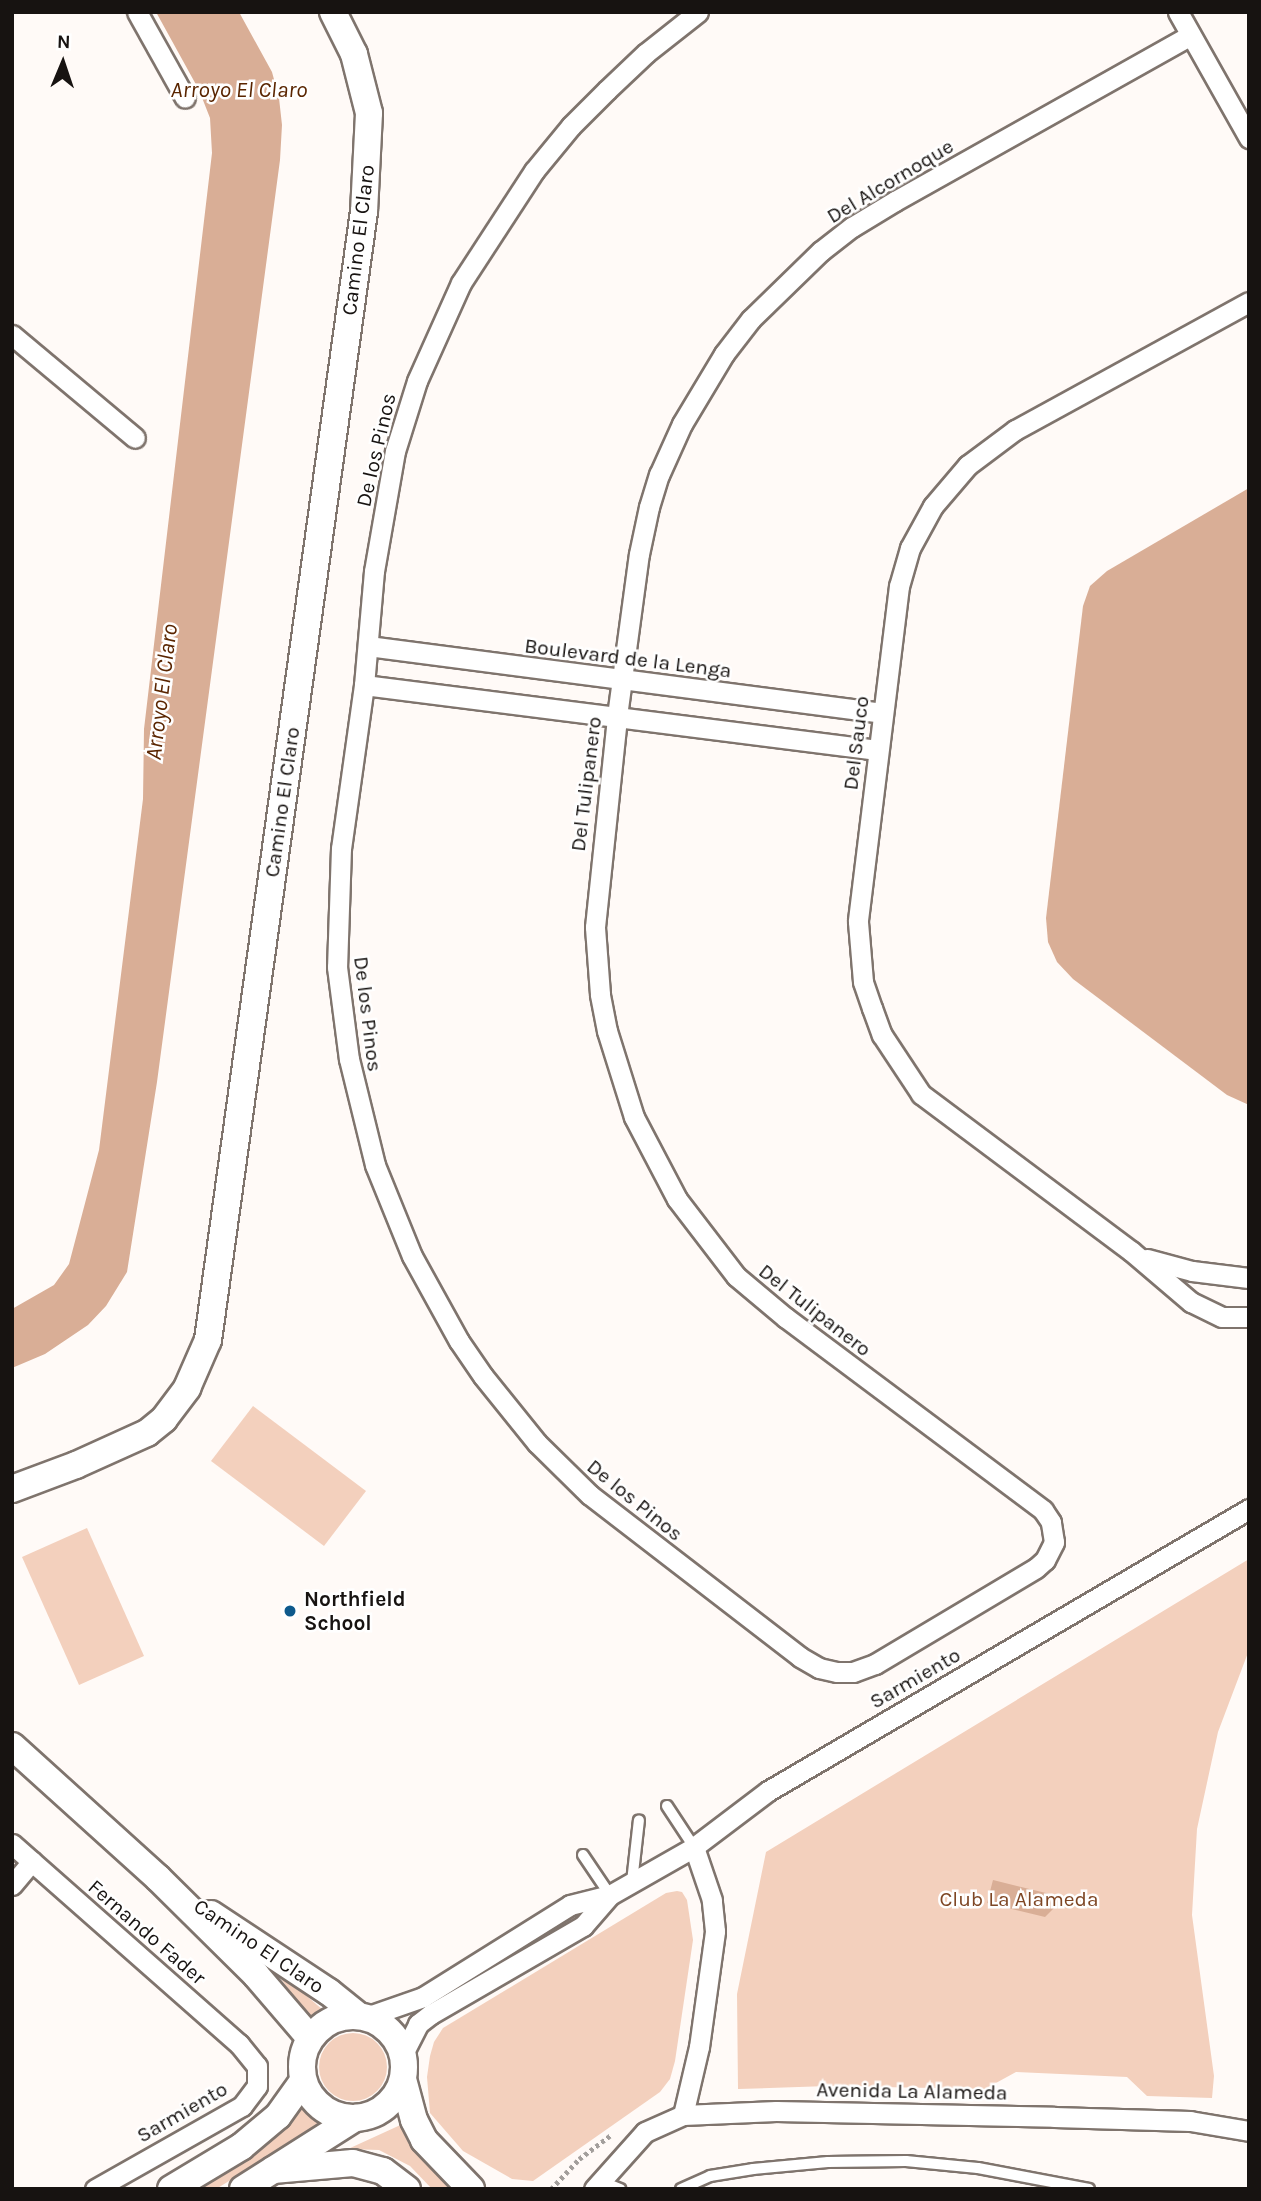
<!DOCTYPE html>
<html>
<head>
<meta charset="utf-8">
<style>
  body { margin:0 }
  #map { position:relative; width:1261px; height:2201px; overflow:hidden; background:#fffaf7; font-family:Karla,sans-serif }
  div>[style] { position:absolute }
  .green>* { inset:0; background:#f3d0bd }
  .round { border-radius:50% }
  .water>* { inset:0; background:#d9ae96 }
  .path>* { height:4.5px; margin-top:-2.25px; transform-origin:0; background:repeating-linear-gradient(90deg,#a39f9c 0 3.5px,transparent 0 7px) }
  .roads { filter:drop-shadow(2px 0 #7f746d) drop-shadow(-2px 0 #7f746d) drop-shadow(0 2px #7f746d) drop-shadow(0 -2px #7f746d) }
  .lane>* { height:10px; margin:-5px; padding:0 5px; transform-origin:5px; border-radius:5px; background:#fff }
  .street>* { height:19px; margin:-9.5px; padding:0 9.5px; transform-origin:9.5px; border-radius:9.5px; background:#fff }
  .secondary>* { height:26px; margin:-13px; padding:0 13px; transform-origin:13px; border-radius:13px; background:#fff }
  .secondary>.ring { margin:-13px; padding:0; box-sizing:content-box; background:none; border:26px solid #fff; border-radius:50% }
  .dots>* { width:19px; height:19px; translate:-50% -50%; box-sizing:border-box; border:4px solid #fff; border-radius:50% }
  span { translate:-50% -50%; white-space:nowrap; text-align:center; line-height:1.15; -webkit-text-stroke:5px #fff; paint-order:stroke }
  .street-label { font-size:21px; color:#171311 }
  .poi-label { font-size:21px; color:#171311; font-weight:700 }
  .left { translate:0 -50%; text-align:left }
  .park-label { font-size:21px; color:#7e4624 }
  .water-label { font-size:23px; color:#5a2500; font-style:italic }
  .frame { position:absolute; inset:0; border:14px solid #171311; pointer-events:none }
  .north { position:absolute; left:28px; top:28px; width:70px; height:70px; -webkit-text-stroke:5px #fff; paint-order:stroke; rotate:2deg; font-size:19px; font-weight:700; line-height:28px; text-align:center; color:#171311 }
  .north::after { content:''; display:block; margin:auto; width:24px; height:32px; background:#171311; clip-path:polygon(50% 0,100% 100%,50% 72%,0 100%) }
</style>
</head>
<body>
<div id="map">
  <div class="green">
    <i style="clip-path:polygon(253px 1406px,366px 1491px,324px 1546px,211px 1461px)"></i>
    <i style="clip-path:polygon(87px 1528px,144px 1656px,79px 1685px,22px 1557px)"></i>
    <i style="clip-path:polygon(1249px 1559px,1249px 1650px,1218px 1732px,1197px 1829px,1192px 1915px,1214px 2076px,1212px 2098px,1147px 2096px,1127px 2077px,1016px 2072px,985px 2089px,828px 2086px,738px 2089px,737px 1994px,766px 1852px)"></i>
    <i style="clip-path:polygon(677px 1891px,682px 1892px,687px 1900px,693px 1940px,675px 2061px,670px 2079px,660px 2092px,533px 2181px,512px 2179px,463px 2151px,430px 2113px,427px 2077px,430px 2056px,434px 2042px,443px 2028px,666px 1893px)"></i>
    <i style="clip-path:polygon(284px 1976px,324px 2011px,312px 2021px,281px 1979px)"></i>
    <i class="round" style="left:319px;top:2033px;width:68px;height:68px"></i>
    <i style="clip-path:polygon(303px 2105px,324px 2123px,216px 2189px,197px 2189px,229px 2168px)"></i>
    <i style="clip-path:polygon(407px 2122px,419px 2154px,454px 2189px,432px 2189px,410px 2166px,379px 2150px,348px 2149px)"></i>
  </div>
  <div class="water">
    <i style="clip-path:polygon(156px 12px,239px 12px,272px 72px,279px 98px,282px 125px,280px 160px,157px 1082px,127px 1272px,106px 1306px,88px 1325px,45px 1354px,12px 1368px,12px 1309px,54px 1285px,69px 1264px,99px 1150px,143px 799px,144px 729px,212px 153px,210px 118px,199px 90px)"></i>
    <i style="clip-path:polygon(1249px 488px,1249px 1105px,1227px 1095px,1073px 979px,1057px 962px,1048px 942px,1046px 918px,1083px 606px,1090px 586px,1107px 571px)"></i>
    <i style="clip-path:polygon(993px 1880px,1050px 1894px,1049px 1899px,1054px 1908px,1045px 1917px,987px 1903px)"></i>
  </div>
  <div class="path">
    <i style="left:551px;top:2189px;width:41px;rotate:-47deg"></i>
    <i style="left:579px;top:2159px;width:40px;rotate:-37deg"></i>
  </div>
  <div class="roads">
    <div class="lane">
      <i style="left:667px;top:1806px;width:49px;rotate:56.6deg"></i>
      <i style="left:583px;top:1855px;width:48px;rotate:56deg"></i>
      <i style="left:632px;top:1882px;width:62px;rotate:-83.6deg"></i>
      <i style="left:600px;top:2181px;width:22px;rotate:22deg"></i>
      <i style="left:681px;top:2189px;width:32px;rotate:-24deg"></i>
      <i style="left:710px;top:2176px;width:44px;rotate:-9.2deg"></i>
      <i style="left:753px;top:2169px;width:75px;rotate:-5.3deg"></i>
      <i style="left:828px;top:2162px;width:78px;rotate:-0.7deg"></i>
      <i style="left:906px;top:2161px;width:72px;rotate:5.6deg"></i>
      <i style="left:978px;top:2168px;width:113px;rotate:10.7deg"></i>
    </div>
    <div class="street">
      <i style="left:137px;top:12px;width:98px;rotate:60.8deg"></i>
      <i style="left:698px;top:12px;width:66px;rotate:141.7deg"></i>
      <i style="left:646px;top:53px;width:54px;rotate:136.5deg"></i>
      <i style="left:607px;top:90px;width:51px;rotate:135deg"></i>
      <i style="left:571px;top:126px;width:58px;rotate:129.4deg"></i>
      <i style="left:534px;top:171px;width:134px;rotate:123.1deg"></i>
      <i style="left:461px;top:283px;width:107px;rotate:114.2deg"></i>
      <i style="left:417px;top:381px;width:73px;rotate:107.4deg"></i>
      <i style="left:395px;top:451px;width:122px;rotate:99.9deg"></i>
      <i style="left:374px;top:571px;width:114px;rotate:95deg"></i>
      <i style="left:364px;top:685px;width:165px;rotate:98deg"></i>
      <i style="left:341px;top:848px;width:119px;rotate:91.9deg"></i>
      <i style="left:337px;top:967px;width:93px;rotate:82.6deg"></i>
      <i style="left:349px;top:1059px;width:109px;rotate:76.2deg"></i>
      <i style="left:375px;top:1165px;width:98px;rotate:67.9deg"></i>
      <i style="left:412px;top:1256px;width:97px;rotate:61.1deg"></i>
      <i style="left:459px;top:1341px;width:42px;rotate:55.6deg"></i>
      <i style="left:483px;top:1376px;width:86px;rotate:51.1deg"></i>
      <i style="left:537px;top:1443px;width:74px;rotate:44.5deg"></i>
      <i style="left:590px;top:1495px;width:265px;rotate:37.6deg"></i>
      <i style="left:800px;top:1657px;width:22px;rotate:30deg"></i>
      <i style="left:819px;top:1668px;width:18px;rotate:13deg"></i>
      <i style="left:837px;top:1672px;width:16px"></i>
      <i style="left:853px;top:1672px;width:23px;rotate:-20deg"></i>
      <i style="left:875px;top:1664px;width:187px;rotate:-30.8deg"></i>
      <i style="left:1036px;top:1568px;width:12px;rotate:-42deg"></i>
      <i style="left:1045px;top:1560px;width:20px;rotate:-63deg"></i>
      <i style="left:1054px;top:1542px;width:20px;rotate:-99deg"></i>
      <i style="left:1051px;top:1522px;width:14px;rotate:-124deg"></i>
      <i style="left:1043px;top:1510px;width:321px;rotate:-143.2deg"></i>
      <i style="left:786px;top:1318px;width:65px;rotate:-140deg"></i>
      <i style="left:736px;top:1276px;width:97px;rotate:-127.5deg"></i>
      <i style="left:677px;top:1199px;width:93px;rotate:-117.7deg"></i>
      <i style="left:634px;top:1117px;width:90px;rotate:-107.4deg"></i>
      <i style="left:607px;top:1031px;width:38px;rotate:-101deg"></i>
      <i style="left:600px;top:994px;width:67px;rotate:-94.3deg"></i>
      <i style="left:595px;top:927px;width:212px;rotate:-84deg"></i>
      <i style="left:617px;top:716px;width:163px;rotate:-82.3deg"></i>
      <i style="left:639px;top:554px;width:48px;rotate:-78deg"></i>
      <i style="left:649px;top:507px;width:34px;rotate:-73deg"></i>
      <i style="left:659px;top:475px;width:56px;rotate:-65.7deg"></i>
      <i style="left:682px;top:424px;width:82px;rotate:-59deg"></i>
      <i style="left:724px;top:354px;width:44px;rotate:-52.4deg"></i>
      <i style="left:751px;top:319px;width:98px;rotate:-44.2deg"></i>
      <i style="left:821px;top:251px;width:39px;rotate:-38deg"></i>
      <i style="left:852px;top:227px;width:50px;rotate:-31.2deg"></i>
      <i style="left:895px;top:201px;width:339px;rotate:-29.3deg"></i>
      <i style="left:1178px;top:12px;width:145px;rotate:60.6deg"></i>
      <i style="left:1249px;top:302px;width:267px;rotate:151.3deg"></i>
      <i style="left:1015px;top:430px;width:59px;rotate:143.3deg"></i>
      <i style="left:968px;top:465px;width:54px;rotate:130.5deg"></i>
      <i style="left:933px;top:506px;width:48px;rotate:118.7deg"></i>
      <i style="left:910px;top:548px;width:40px;rotate:106deg"></i>
      <i style="left:899px;top:586px;width:338px;rotate:97deg"></i>
      <i style="left:858px;top:922px;width:60px;rotate:85.2deg"></i>
      <i style="left:863px;top:982px;width:28px;rotate:71deg"></i>
      <i style="left:872px;top:1008px;width:29px;rotate:70deg"></i>
      <i style="left:882px;top:1035px;width:71px;rotate:56.5deg"></i>
      <i style="left:921px;top:1094px;width:262px;rotate:36.8deg"></i>
      <i style="left:1131px;top:1251px;width:79px;rotate:40.4deg"></i>
      <i style="left:1191px;top:1302px;width:34px;rotate:26deg"></i>
      <i style="left:1222px;top:1317px;width:27px"></i>
      <i style="left:12px;top:335px;width:160px;rotate:39.9deg"></i>
      <i style="left:368px;top:646px;width:519px;rotate:7.41deg"></i>
      <i style="left:364px;top:685px;width:518px;rotate:7.21deg"></i>
      <i style="left:1147px;top:1259px;width:47px;rotate:14.9deg"></i>
      <i style="left:1192px;top:1271px;width:57px;rotate:7deg"></i>
      <i style="left:12px;top:1844px;width:303px;rotate:41.4deg"></i>
      <i style="left:239px;top:2044px;width:28px;rotate:51deg"></i>
      <i style="left:257px;top:2066px;width:20px;rotate:90deg"></i>
      <i style="left:257px;top:2086px;width:25px;rotate:127deg"></i>
      <i style="left:242px;top:2106px;width:169px;rotate:150.5deg"></i>
      <i style="left:12px;top:1885px;width:31px;rotate:-50deg"></i>
      <i style="left:366px;top:2017px;width:60px;rotate:-19.3deg"></i>
      <i style="left:423px;top:1997px;width:173px;rotate:-32deg"></i>
      <i style="left:570px;top:1905px;width:41px;rotate:-14deg"></i>
      <i style="left:610px;top:1895px;width:97px;rotate:-29.7deg"></i>
      <i style="left:694px;top:1847px;width:93px;rotate:-37.1deg"></i>
      <i style="left:768px;top:1791px;width:558px;rotate:-30.38deg"></i>
      <i style="left:403px;top:2054px;width:34px;rotate:-63deg"></i>
      <i style="left:418px;top:2024px;width:16px;rotate:-38deg"></i>
      <i style="left:431px;top:2014px;width:176px;rotate:-30.1deg"></i>
      <i style="left:583px;top:1926px;width:41px;rotate:-48.9deg"></i>
      <i style="left:683px;top:2115px;width:70px;rotate:-76.8deg"></i>
      <i style="left:699px;top:2047px;width:117px;rotate:-82.1deg"></i>
      <i style="left:715px;top:1931px;width:31px;rotate:-96deg"></i>
      <i style="left:712px;top:1900px;width:56px;rotate:-108.8deg"></i>
      <i style="left:594px;top:2189px;width:76px;rotate:-48.2deg"></i>
      <i style="left:645px;top:2132px;width:42px;rotate:-24.1deg"></i>
      <i style="left:683px;top:2115px;width:93px;rotate:-2.5deg"></i>
      <i style="left:776px;top:2111px;width:278px;rotate:1.2deg"></i>
      <i style="left:1054px;top:2117px;width:136px;rotate:1.7deg"></i>
      <i style="left:1190px;top:2121px;width:60px;rotate:9.6deg"></i>
    </div>
    <div class="secondary">
      <i style="left:12px;top:1489px;width:68px;rotate:-20.6deg"></i>
      <i style="left:76px;top:1465px;width:78px;rotate:-24.3deg"></i>
      <i style="left:147px;top:1433px;width:22px;rotate:-39deg"></i>
      <i style="left:164px;top:1419px;width:39px;rotate:-53deg"></i>
      <i style="left:187px;top:1388px;width:52px;rotate:-66.4deg"></i>
      <i style="left:208px;top:1340px;width:1139px;rotate:-82.13deg"></i>
      <i style="left:364px;top:212px;width:99px;rotate:-87.1deg"></i>
      <i style="left:369px;top:113px;width:61px;rotate:-104.3deg"></i>
      <i style="left:354px;top:54px;width:47px;rotate:-116.6deg"></i>
      <i style="left:12px;top:1746px;width:197px;rotate:42.1deg"></i>
      <i style="left:158px;top:1878px;width:138px;rotate:44.7deg"></i>
      <i style="left:256px;top:1975px;width:83px;rotate:49.4deg"></i>
      <i style="left:211px;top:1914px;width:141px;rotate:33.5deg"></i>
      <i style="left:329px;top:1992px;width:38px;rotate:39deg"></i>
      <i class="ring" style="left:302px;top:2016px;width:76px;height:76px"></i>
      <i style="left:403px;top:2079px;width:42px;rotate:75deg"></i>
      <i style="left:414px;top:2120px;width:22px;rotate:63deg"></i>
      <i style="left:424px;top:2140px;width:68px;rotate:46.2deg"></i>
      <i style="left:273px;top:2170px;width:80px;rotate:-5deg"></i>
      <i style="left:353px;top:2163px;width:31px;rotate:15deg"></i>
      <i style="left:383px;top:2171px;width:30px;rotate:37deg"></i>
      <i style="left:171px;top:2189px;width:82px;rotate:-31deg"></i>
      <i style="left:241px;top:2147px;width:48px;rotate:-40deg"></i>
      <i style="left:278px;top:2116px;width:43px;rotate:-54.5deg"></i>
      <i style="left:243px;top:2189px;width:133px;rotate:-32.4deg"></i>
    </div>
  </div>
  <div class="dots">
    <i style="left:290px;top:1611px;background:#0e5a8d"></i>
  </div>
  <div class="street-label">
    <span style="left:890px;top:181px;rotate:-31deg">Del Alcornoque</span>
    <span style="left:358px;top:240px;rotate:-83deg">Camino El Claro</span>
    <span style="left:376px;top:450px;rotate:-77deg">De los Pinos</span>
    <span style="left:628px;top:658px;rotate:7deg">Boulevard de la Lenga</span>
    <span style="left:856px;top:743px;rotate:-83deg">Del Sauco</span>
    <span style="left:586px;top:784px;rotate:-83deg">Del Tulipanero</span>
    <span style="left:282px;top:802px;rotate:-82deg">Camino El Claro</span>
    <span style="left:368px;top:1014px;rotate:83deg">De los Pinos</span>
    <span style="left:815px;top:1310px;rotate:38deg">Del Tulipanero</span>
    <span style="left:635px;top:1500px;rotate:39deg">De los Pinos</span>
    <span style="left:915px;top:1678px;rotate:-30deg">Sarmiento</span>
    <span style="left:147px;top:1932px;rotate:41deg">Fernando Fader</span>
    <span style="left:259px;top:1946px;rotate:34deg">Camino El Claro</span>
    <span style="left:912px;top:2091px;rotate:1deg">Avenida La Alameda</span>
    <span style="left:182px;top:2112px;rotate:-30deg">Sarmiento</span>
  </div>
  <div class="poi-label">
    <span class="left" style="left:304px;top:1611px">Northfield<br>School</span>
  </div>
  <div class="park-label">
    <span style="left:1019px;top:1899px">Club La Alameda</span>
  </div>
  <div class="water-label">
    <span style="left:239px;top:90px">Arroyo El Claro</span>
    <span style="left:162px;top:692px;rotate:-83deg">Arroyo El Claro</span>
  </div>
  <div class="frame"></div>
  <div class="north">N</div>
</div>
</body>
</html>
